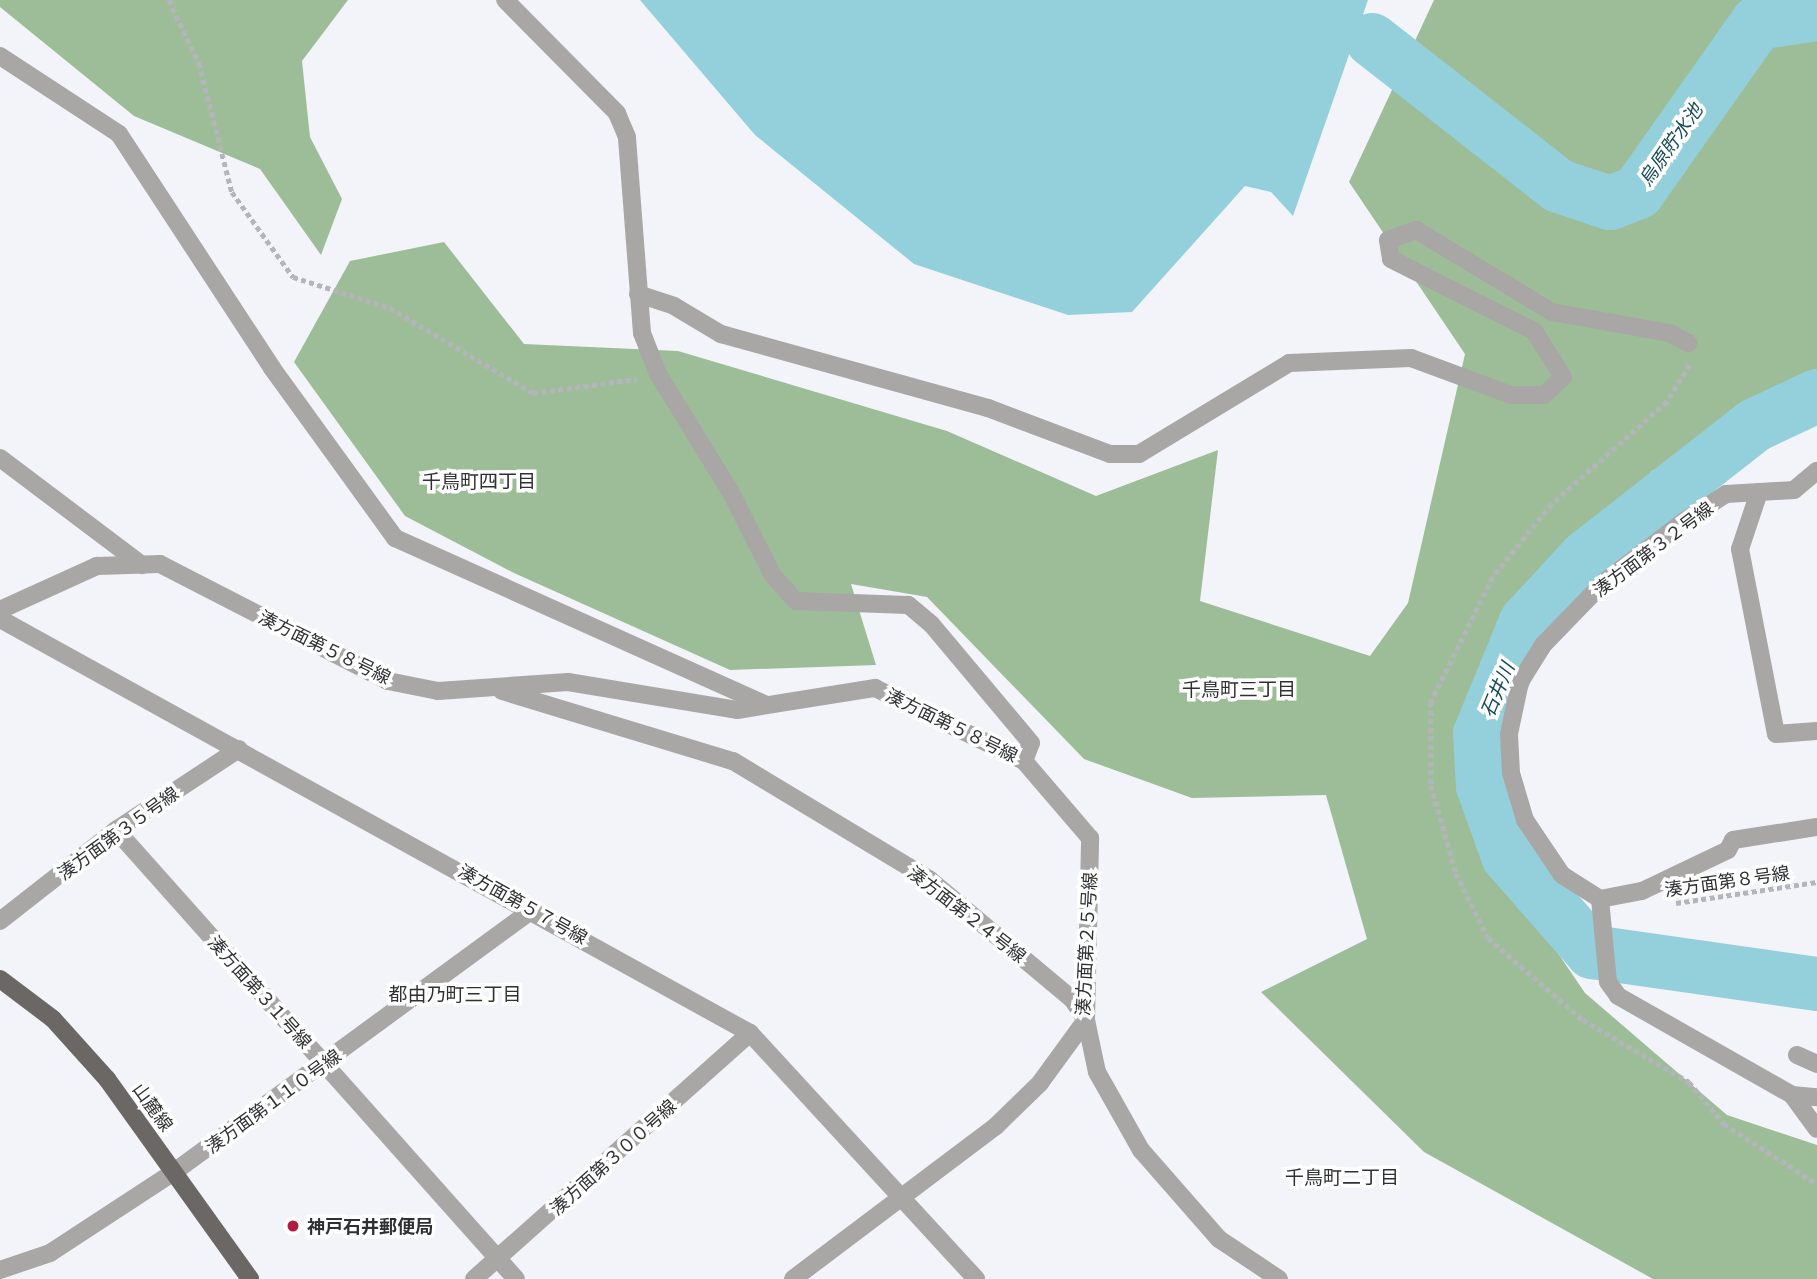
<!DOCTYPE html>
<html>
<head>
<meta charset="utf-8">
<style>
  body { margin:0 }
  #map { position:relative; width:1817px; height:1279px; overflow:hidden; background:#f2f4fa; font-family:"Open Sans","Noto Sans JP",sans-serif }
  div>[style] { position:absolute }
  .forest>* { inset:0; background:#9dbd98 }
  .water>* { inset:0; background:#94d0dc }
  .river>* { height:54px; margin:-27px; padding:0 27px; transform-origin:27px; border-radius:27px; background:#94d0dc }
  .path>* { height:4.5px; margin-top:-2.25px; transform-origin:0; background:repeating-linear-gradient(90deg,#b4b5ba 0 5px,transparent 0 8.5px) }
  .minor>* { height:18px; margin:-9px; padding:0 9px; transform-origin:9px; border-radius:9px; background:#a9a7a5 }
  .major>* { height:18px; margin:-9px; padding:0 9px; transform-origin:9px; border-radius:9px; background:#6b6764 }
  .dots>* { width:19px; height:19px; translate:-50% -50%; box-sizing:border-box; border:4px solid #fff; border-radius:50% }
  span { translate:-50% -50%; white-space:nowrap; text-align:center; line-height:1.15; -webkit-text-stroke:7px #fff; paint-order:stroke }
  .street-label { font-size:18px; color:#2f3032 }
  .poi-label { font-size:18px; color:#2f3032; font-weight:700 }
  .left { translate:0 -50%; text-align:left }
  .water-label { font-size:19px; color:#164b54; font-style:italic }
  .neighbourhood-label { font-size:19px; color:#2f3032 }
</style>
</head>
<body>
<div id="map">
  <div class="forest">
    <i style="clip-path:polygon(0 0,348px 0,302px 61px,310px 137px,342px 199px,321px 255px,260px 169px,134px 116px,0 7px)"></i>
    <i style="clip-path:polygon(1434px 0,1817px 0,1817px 382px,1652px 471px,1526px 620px,1477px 734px,1498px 865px,1585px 993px,1727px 1115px,1817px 1145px,1817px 1279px,1653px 1279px,1424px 1152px,1261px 992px,1367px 939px,1326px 795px,1192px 798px,1084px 759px,927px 597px,851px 584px,876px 665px,730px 670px,514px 573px,405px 516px,294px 362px,350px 261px,444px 242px,524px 344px,678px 351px,947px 431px,1096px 496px,1218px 450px,1200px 601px,1370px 656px,1408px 603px,1465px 354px,1349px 182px)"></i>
  </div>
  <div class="water">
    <i style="clip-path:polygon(640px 0,1368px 0,1293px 216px,1271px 192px,1245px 186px,1132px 312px,1068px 315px,914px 264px,755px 135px)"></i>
  </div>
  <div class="river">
    <i style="left:1372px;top:40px;width:237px;rotate:38deg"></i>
    <i style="left:1559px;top:186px;width:54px;rotate:18.4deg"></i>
    <i style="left:1610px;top:203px;width:30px;rotate:-21deg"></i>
    <i style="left:1638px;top:192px;width:207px;rotate:-54.8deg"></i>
    <i style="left:1757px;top:23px;width:61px;rotate:-8.5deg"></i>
    <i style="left:1817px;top:396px;width:68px;rotate:154.9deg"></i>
    <i style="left:1755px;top:425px;width:214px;rotate:142deg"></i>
    <i style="left:1586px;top:557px;width:88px;rotate:132.7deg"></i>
    <i style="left:1526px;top:622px;width:121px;rotate:112.3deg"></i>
    <i style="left:1480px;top:734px;width:52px;rotate:86.7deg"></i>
    <i style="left:1483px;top:786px;width:74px;rotate:70.3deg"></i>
    <i style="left:1508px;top:856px;width:128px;rotate:48.8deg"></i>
    <i style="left:1592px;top:952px;width:227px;rotate:8.1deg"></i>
  </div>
  <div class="path">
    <i style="left:169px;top:0;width:70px;rotate:64.5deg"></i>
    <i style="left:199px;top:63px;width:133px;rotate:75.7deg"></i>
    <i style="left:232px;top:192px;width:105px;rotate:54.3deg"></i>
    <i style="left:293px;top:277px;width:102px;rotate:17.7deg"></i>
    <i style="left:390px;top:308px;width:166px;rotate:30.7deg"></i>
    <i style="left:533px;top:393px;width:105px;rotate:-7.7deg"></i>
    <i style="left:1690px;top:365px;width:44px;rotate:121.9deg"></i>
    <i style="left:1667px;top:402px;width:154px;rotate:138.4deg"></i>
    <i style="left:1552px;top:504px;width:94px;rotate:128.9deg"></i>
    <i style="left:1493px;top:577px;width:140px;rotate:116.4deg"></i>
    <i style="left:1431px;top:702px;width:83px;rotate:90deg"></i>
    <i style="left:1431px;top:785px;width:91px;rotate:74.1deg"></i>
    <i style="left:1456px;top:873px;width:72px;rotate:63.8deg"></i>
    <i style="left:1488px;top:938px;width:125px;rotate:40.8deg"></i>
    <i style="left:1583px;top:1020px;width:123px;rotate:30.3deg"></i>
    <i style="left:1689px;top:1082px;width:55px;rotate:50.2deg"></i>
    <i style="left:1724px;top:1124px;width:111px;rotate:32.8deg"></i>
    <i style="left:1676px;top:903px;width:143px;rotate:-8.5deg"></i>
  </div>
  <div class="minor">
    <i style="left:0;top:56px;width:142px;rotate:33.2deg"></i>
    <i style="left:119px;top:134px;width:280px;rotate:56.8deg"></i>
    <i style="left:272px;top:368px;width:210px;rotate:54.1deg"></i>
    <i style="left:395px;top:538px;width:407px;rotate:24.2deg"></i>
    <i style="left:638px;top:294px;width:38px;rotate:18deg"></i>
    <i style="left:674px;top:306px;width:55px;rotate:30.8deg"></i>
    <i style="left:721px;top:334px;width:277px;rotate:15.5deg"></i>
    <i style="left:988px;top:408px;width:130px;rotate:20.7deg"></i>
    <i style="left:1110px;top:454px;width:29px"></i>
    <i style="left:1139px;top:454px;width:175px;rotate:-31.2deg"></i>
    <i style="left:1289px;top:363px;width:122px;rotate:-2.3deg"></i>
    <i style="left:1411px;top:358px;width:107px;rotate:20.3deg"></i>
    <i style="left:1511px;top:395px;width:33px"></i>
    <i style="left:1544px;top:395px;width:26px;rotate:-43deg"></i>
    <i style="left:1563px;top:377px;width:54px;rotate:-122.2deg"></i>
    <i style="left:1534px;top:331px;width:160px;rotate:-153.3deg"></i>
    <i style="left:1391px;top:259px;width:19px;rotate:-99deg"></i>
    <i style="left:1388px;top:240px;width:30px;rotate:-20deg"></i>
    <i style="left:1416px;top:230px;width:159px;rotate:31.1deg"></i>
    <i style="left:1552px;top:312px;width:120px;rotate:10.1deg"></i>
    <i style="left:1670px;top:333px;width:21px;rotate:29deg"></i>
    <i style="left:0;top:458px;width:178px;rotate:37deg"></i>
    <i style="left:1759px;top:492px;width:60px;rotate:108.4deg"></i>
    <i style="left:1740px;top:549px;width:188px;rotate:79deg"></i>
    <i style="left:1776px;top:734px;width:41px;rotate:-4.2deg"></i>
    <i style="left:0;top:610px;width:107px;rotate:-24.4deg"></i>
    <i style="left:97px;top:566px;width:63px;rotate:-1.8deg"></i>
    <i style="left:160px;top:564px;width:256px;rotate:27.2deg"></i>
    <i style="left:388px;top:681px;width:51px;rotate:11.3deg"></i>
    <i style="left:438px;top:691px;width:130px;rotate:-4deg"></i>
    <i style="left:568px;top:682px;width:171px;rotate:9.4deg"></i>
    <i style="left:737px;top:710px;width:140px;rotate:-9.1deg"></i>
    <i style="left:875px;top:688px;width:166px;rotate:26.1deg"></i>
    <i style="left:1024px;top:761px;width:19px;rotate:-69deg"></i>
    <i style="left:1031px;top:743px;width:155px;rotate:-130deg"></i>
    <i style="left:931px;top:624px;width:30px;rotate:-140deg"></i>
    <i style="left:908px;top:605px;width:112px;rotate:-178deg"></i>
    <i style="left:796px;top:601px;width:36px;rotate:-132deg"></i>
    <i style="left:772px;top:574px;width:93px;rotate:-116.8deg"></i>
    <i style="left:730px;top:491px;width:137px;rotate:-121.6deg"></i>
    <i style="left:658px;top:374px;width:44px;rotate:-111.3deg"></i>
    <i style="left:642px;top:333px;width:197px;rotate:-94.4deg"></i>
    <i style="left:627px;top:137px;width:26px;rotate:-113deg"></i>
    <i style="left:617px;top:113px;width:159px;rotate:-134.7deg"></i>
    <i style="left:0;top:619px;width:857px;rotate:28.9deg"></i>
    <i style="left:750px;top:1033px;width:334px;rotate:47.4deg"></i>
    <i style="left:502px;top:691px;width:241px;rotate:16.9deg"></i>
    <i style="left:733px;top:761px;width:230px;rotate:31.1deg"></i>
    <i style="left:930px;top:880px;width:187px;rotate:40deg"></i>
    <i style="left:1073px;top:1000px;width:24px;rotate:57deg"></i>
    <i style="left:1086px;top:1020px;width:53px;rotate:78.1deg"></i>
    <i style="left:1097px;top:1072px;width:90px;rotate:60.6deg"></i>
    <i style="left:1141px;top:1150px;width:118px;rotate:48.8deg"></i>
    <i style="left:1219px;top:1239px;width:72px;rotate:33.7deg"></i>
    <i style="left:116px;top:830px;width:601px;rotate:48.3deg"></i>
    <i style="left:1600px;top:899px;width:45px;rotate:-147.7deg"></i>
    <i style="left:1562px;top:875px;width:66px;rotate:-123.9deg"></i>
    <i style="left:1525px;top:820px;width:49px;rotate:-106.6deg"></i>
    <i style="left:1511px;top:773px;width:39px;rotate:-93deg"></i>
    <i style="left:1509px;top:734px;width:53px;rotate:-78.1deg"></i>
    <i style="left:1520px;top:682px;width:44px;rotate:-58.1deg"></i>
    <i style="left:1543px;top:645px;width:86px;rotate:-45.9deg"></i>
    <i style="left:1603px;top:583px;width:102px;rotate:-37.4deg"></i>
    <i style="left:1684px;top:521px;width:50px;rotate:-32.7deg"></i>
    <i style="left:1726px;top:494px;width:68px;rotate:-3.4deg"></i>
    <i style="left:1794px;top:490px;width:30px;rotate:-40deg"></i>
    <i style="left:1600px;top:899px;width:83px;rotate:84.5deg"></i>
    <i style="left:1608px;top:982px;width:17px;rotate:54deg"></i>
    <i style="left:1618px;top:996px;width:200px;rotate:29.6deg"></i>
    <i style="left:1792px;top:1095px;width:25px;rotate:5deg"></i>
    <i style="left:1600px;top:899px;width:43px;rotate:-10.8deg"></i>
    <i style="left:1642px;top:891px;width:95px;rotate:-25.5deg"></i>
    <i style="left:1728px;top:850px;width:11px;rotate:-63deg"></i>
    <i style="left:1733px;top:840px;width:85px;rotate:-8.8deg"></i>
    <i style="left:0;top:921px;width:147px;rotate:-38.1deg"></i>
    <i style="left:116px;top:830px;width:147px;rotate:-33.4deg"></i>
    <i style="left:1797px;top:1055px;width:22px;rotate:24deg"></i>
    <i style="left:1792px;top:1095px;width:42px;rotate:53.7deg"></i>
    <i style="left:0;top:1270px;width:53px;rotate:-18.8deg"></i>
    <i style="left:50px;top:1253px;width:148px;rotate:-33.2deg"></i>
    <i style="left:174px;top:1172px;width:445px;rotate:-36.2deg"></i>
    <i style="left:474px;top:1279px;width:370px;rotate:-41.7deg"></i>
    <i style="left:793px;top:1279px;width:254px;rotate:-37deg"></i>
    <i style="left:996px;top:1126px;width:62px;rotate:-44.3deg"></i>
    <i style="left:1040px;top:1083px;width:78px;rotate:-53.9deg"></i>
    <i style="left:1086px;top:1020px;width:182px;rotate:-88.7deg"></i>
    <i style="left:1090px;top:838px;width:101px;rotate:-130.6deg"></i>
  </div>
  <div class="major">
    <i style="left:0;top:979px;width:66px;rotate:37deg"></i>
    <i style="left:53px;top:1019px;width:81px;rotate:48deg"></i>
    <i style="left:107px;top:1079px;width:246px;rotate:54.4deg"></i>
  </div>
  <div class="dots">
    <i style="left:293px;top:1226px;background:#ae1a42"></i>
  </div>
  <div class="street-label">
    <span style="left:1653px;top:549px;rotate:-37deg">湊方面第３２号線</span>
    <span style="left:325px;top:647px;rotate:26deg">湊方面第５８号線</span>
    <span style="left:952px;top:725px;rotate:26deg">湊方面第５８号線</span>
    <span style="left:118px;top:833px;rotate:-36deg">湊方面第３５号線</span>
    <span style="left:1727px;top:881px;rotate:-8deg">湊方面第８号線</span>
    <span style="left:523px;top:904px;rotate:29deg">湊方面第５７号線</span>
    <span style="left:967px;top:914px;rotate:38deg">湊方面第２４号線</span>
    <span style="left:1086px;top:944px;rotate:-87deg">湊方面第２５号線</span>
    <span style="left:260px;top:992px;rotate:48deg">湊方面第３１号線</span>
    <span style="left:273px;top:1101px;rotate:-36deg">湊方面第１１０号線</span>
    <span style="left:153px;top:1107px;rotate:54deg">山麓線</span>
    <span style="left:613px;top:1157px;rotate:-42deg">湊方面第３００号線</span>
  </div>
  <div class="poi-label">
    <span class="left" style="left:307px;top:1226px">神戸石井郵便局</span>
  </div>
  <div class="water-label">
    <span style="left:1671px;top:145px;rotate:-55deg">烏原貯水池</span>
    <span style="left:1498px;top:690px;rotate:-67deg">石井川</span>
  </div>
  <div class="neighbourhood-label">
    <span style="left:479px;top:482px">千鳥町四丁目</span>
    <span style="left:1239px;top:690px">千鳥町三丁目</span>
    <span style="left:455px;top:995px">都由乃町三丁目</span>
    <span style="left:1342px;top:1178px">千鳥町二丁目</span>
  </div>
</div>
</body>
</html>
